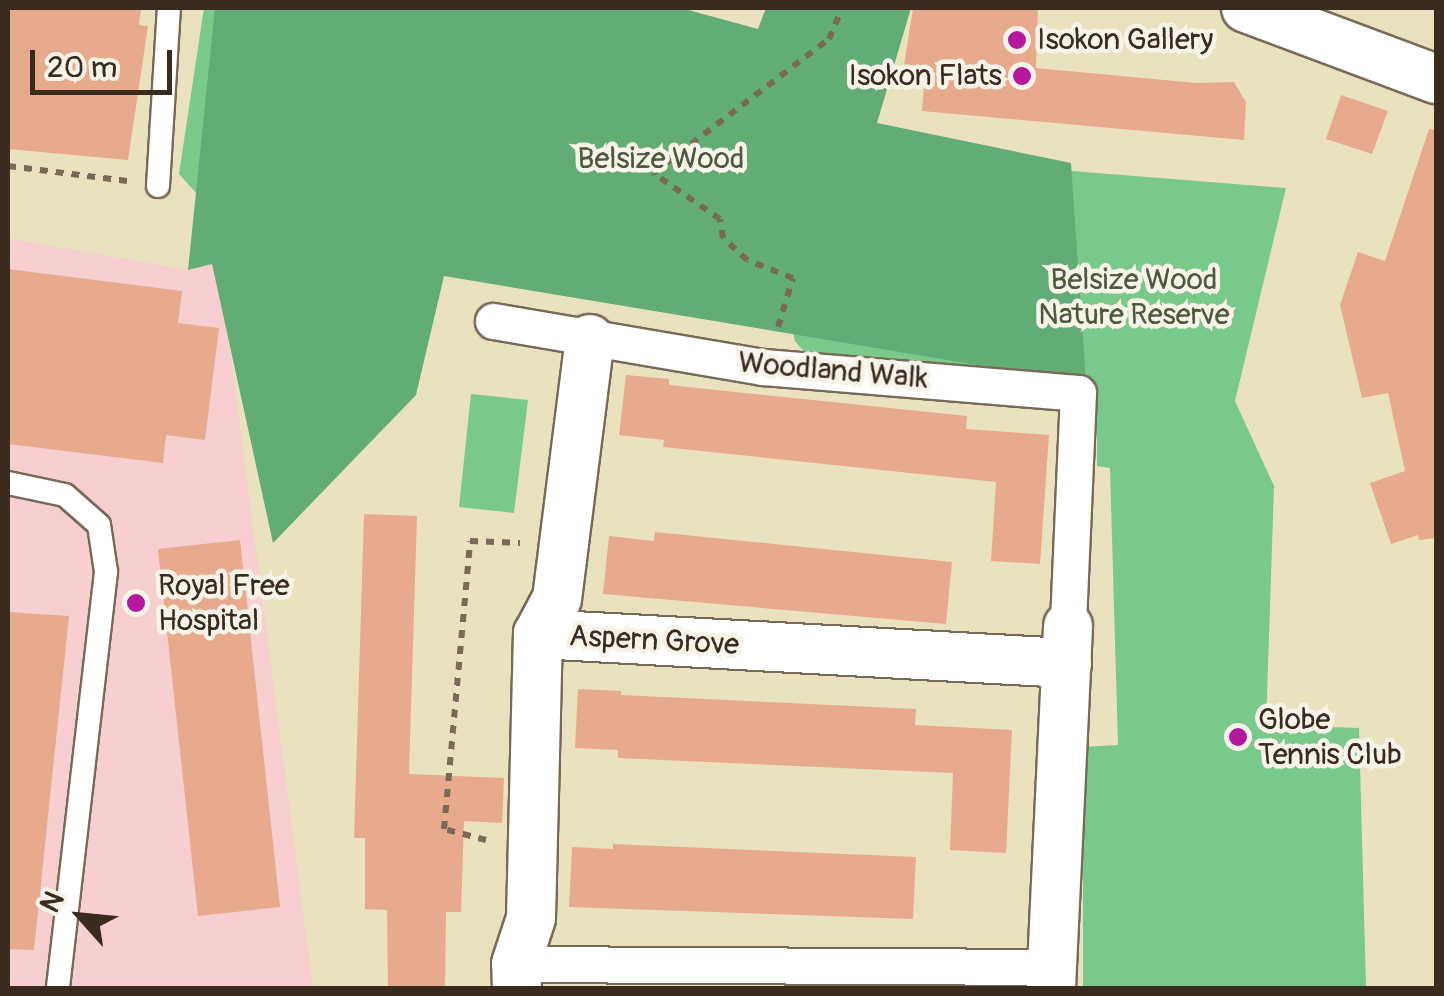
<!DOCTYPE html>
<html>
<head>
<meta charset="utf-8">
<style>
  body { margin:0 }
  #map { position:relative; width:1444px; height:996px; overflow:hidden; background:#eae1bf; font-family:Pangolin,sans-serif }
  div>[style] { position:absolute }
  .built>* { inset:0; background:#f7cfd0 }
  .green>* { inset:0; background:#78c98a }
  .forest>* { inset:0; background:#62ad76 }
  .building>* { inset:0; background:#e8aa8c }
  .path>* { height:6px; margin-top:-3px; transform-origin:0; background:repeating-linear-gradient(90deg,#786a56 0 8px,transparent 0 16px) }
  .roads { filter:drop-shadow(2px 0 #786a56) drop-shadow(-2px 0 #786a56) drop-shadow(0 2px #786a56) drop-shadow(0 -2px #786a56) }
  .service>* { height:22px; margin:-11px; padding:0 11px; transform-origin:11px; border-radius:11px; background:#fff }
  .pedestrian>* { height:35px; margin:-17.5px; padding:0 17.5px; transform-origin:17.5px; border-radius:17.5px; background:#fff }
  .minor>* { height:48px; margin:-24px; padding:0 24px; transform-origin:24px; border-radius:24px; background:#fff }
  .dots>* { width:28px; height:28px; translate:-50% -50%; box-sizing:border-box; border:5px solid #f7f3e8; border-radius:50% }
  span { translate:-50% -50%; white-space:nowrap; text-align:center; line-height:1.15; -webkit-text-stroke:9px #f7f3e8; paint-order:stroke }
  .poi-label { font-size:30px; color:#3b2a1e }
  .left { translate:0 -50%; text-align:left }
  .right { translate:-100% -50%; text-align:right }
  .park-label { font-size:30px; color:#4d5a3e }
  .street-label { font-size:30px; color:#3b2a1e }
  .frame { position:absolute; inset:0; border:10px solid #3b2a1e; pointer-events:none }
  .north { position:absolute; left:30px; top:866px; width:100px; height:100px; -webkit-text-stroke:8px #f7f3e8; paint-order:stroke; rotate:297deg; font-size:28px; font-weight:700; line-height:40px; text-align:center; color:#3b2a1e }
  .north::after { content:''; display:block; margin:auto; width:35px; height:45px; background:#3b2a1e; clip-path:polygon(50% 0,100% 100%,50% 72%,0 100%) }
  .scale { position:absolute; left:30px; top:50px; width:142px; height:45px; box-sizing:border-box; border:5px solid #3b2a1e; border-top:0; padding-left:12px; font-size:30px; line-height:35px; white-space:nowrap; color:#3b2a1e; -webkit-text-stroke:8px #f7f3e8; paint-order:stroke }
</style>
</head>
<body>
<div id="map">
  <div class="built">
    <i style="clip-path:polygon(8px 238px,188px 270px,212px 264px,222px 288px,313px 988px,8px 988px)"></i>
  </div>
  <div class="green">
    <i style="clip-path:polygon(204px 8px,254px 8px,224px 224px,179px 174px)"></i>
    <i style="clip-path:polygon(886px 8px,859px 128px,984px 164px,1286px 188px,1235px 401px,1274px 486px,1266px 725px,1359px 728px,1366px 988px,1083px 988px,1083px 747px,1118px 745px,1110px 468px,1097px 466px,1097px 413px,1008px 404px,806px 354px,795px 341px,791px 324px)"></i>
    <i style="clip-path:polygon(471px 394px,528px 400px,514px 513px,459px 507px)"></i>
  </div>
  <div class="forest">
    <i style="clip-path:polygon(215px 8px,681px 8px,758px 29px,766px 8px,911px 8px,877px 123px,1071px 163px,1086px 383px,444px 276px,416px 395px,273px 543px,212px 264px,188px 270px)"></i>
  </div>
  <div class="building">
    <i style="clip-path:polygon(24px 8px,141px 8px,139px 25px,148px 26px,128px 160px,8px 149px,8px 9px)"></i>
    <i style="clip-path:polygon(913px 8px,1038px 8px,1036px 68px,1196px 83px,1234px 82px,1246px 102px,1244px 140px,922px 111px,925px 72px,903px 71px)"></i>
    <i style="clip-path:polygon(1341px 95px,1388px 111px,1372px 154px,1326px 139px)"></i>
    <i style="clip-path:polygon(1429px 129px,1436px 130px,1436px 538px,1419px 540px,1418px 535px,1391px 544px,1370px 483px,1405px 471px,1388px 393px,1362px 398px,1340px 305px,1358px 252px,1385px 261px)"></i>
    <i style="clip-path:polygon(8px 269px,182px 291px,178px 323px,219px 328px,205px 440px,166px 435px,163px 463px,8px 444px)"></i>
    <i style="clip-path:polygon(626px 375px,669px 379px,669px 385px,967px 416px,966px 429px,1049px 435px,1040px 564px,991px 561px,996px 482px,663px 447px,664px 440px,619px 435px)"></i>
    <i style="clip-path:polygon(364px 514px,417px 516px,409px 774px,504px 778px,502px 823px,464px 821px,461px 912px,446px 912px,445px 988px,388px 988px,387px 910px,365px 909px,365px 838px,354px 838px)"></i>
    <i style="clip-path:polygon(655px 532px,952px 562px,946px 624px,603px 594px,609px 536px,654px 541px)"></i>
    <i style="clip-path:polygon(240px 540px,280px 907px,198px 916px,158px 549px)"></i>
    <i style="clip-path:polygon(8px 612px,69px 616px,34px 950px,8px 949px)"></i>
    <i style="clip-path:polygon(578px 689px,621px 691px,621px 695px,916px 709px,915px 725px,1012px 730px,1006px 853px,950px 850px,953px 773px,618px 758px,618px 750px,575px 748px)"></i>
    <i style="clip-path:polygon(613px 844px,916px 857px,913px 919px,569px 907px,572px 847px,613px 849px)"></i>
  </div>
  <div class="path">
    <i style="left:8px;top:166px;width:120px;rotate:7.2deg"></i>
    <i style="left:778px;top:327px;width:51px;rotate:-73deg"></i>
    <i style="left:793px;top:278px;width:49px;rotate:-158.6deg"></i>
    <i style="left:747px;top:260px;width:33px;rotate:-137deg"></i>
    <i style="left:723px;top:238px;width:19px;rotate:-99deg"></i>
    <i style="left:720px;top:219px;width:81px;rotate:-145.5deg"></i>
    <i style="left:653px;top:173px;width:221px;rotate:-37.3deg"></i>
    <i style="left:829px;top:39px;width:34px;rotate:-67deg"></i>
    <i style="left:486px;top:840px;width:43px;rotate:-165.3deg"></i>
    <i style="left:444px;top:829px;width:289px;rotate:-84.8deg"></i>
    <i style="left:470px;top:541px;width:50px;rotate:2.3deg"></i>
  </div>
  <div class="roads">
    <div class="service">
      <i style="left:158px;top:186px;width:178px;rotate:-86.5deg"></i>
      <i style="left:8px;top:483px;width:58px;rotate:11.9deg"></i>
      <i style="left:65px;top:495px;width:45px;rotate:41.4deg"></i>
      <i style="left:99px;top:525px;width:48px;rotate:81.5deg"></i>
      <i style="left:106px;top:572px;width:419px;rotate:96.6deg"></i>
    </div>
    <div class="pedestrian">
      <i style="left:493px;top:321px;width:274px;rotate:9.7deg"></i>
      <i style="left:763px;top:367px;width:316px;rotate:4.7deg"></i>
      <i style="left:1078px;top:393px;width:233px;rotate:92.5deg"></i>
      <i style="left:516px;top:964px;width:535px;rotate:0.32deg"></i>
    </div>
    <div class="minor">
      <i style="left:1246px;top:8px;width:203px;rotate:20.5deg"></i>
      <i style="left:538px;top:634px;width:530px;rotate:3.14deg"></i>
      <i style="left:517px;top:988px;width:24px;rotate:-92deg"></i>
      <i style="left:516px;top:964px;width:48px;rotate:-71.9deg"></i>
      <i style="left:531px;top:918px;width:284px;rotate:-88.6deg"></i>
      <i style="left:538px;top:634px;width:40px;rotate:-62deg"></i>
      <i style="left:557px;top:599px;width:262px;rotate:-82.8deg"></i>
      <i style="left:1051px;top:988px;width:362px;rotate:-87.3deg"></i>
    </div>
  </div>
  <div class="dots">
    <i style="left:1017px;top:40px;background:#b5179e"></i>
    <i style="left:1022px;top:76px;background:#b5179e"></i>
    <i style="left:136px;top:603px;background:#b5179e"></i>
    <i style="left:1238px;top:737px;background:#b5179e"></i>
  </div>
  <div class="poi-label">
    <span class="left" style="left:1037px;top:40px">Isokon Gallery</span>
    <span class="right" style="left:1002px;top:76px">Isokon Flats</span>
    <span class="left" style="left:158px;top:603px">Royal Free<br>Hospital</span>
    <span class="left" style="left:1258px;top:737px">Globe<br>Tennis Club</span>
  </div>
  <div class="park-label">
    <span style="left:661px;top:159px">Belsize Wood</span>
    <span style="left:1134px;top:297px">Belsize Wood<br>Nature Reserve</span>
  </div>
  <div class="street-label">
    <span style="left:833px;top:371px;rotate:5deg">Woodland Walk</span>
    <span style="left:654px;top:641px;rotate:3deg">Aspern Grove</span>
  </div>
  <div class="frame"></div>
  <div class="north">N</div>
  <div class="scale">20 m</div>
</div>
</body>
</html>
